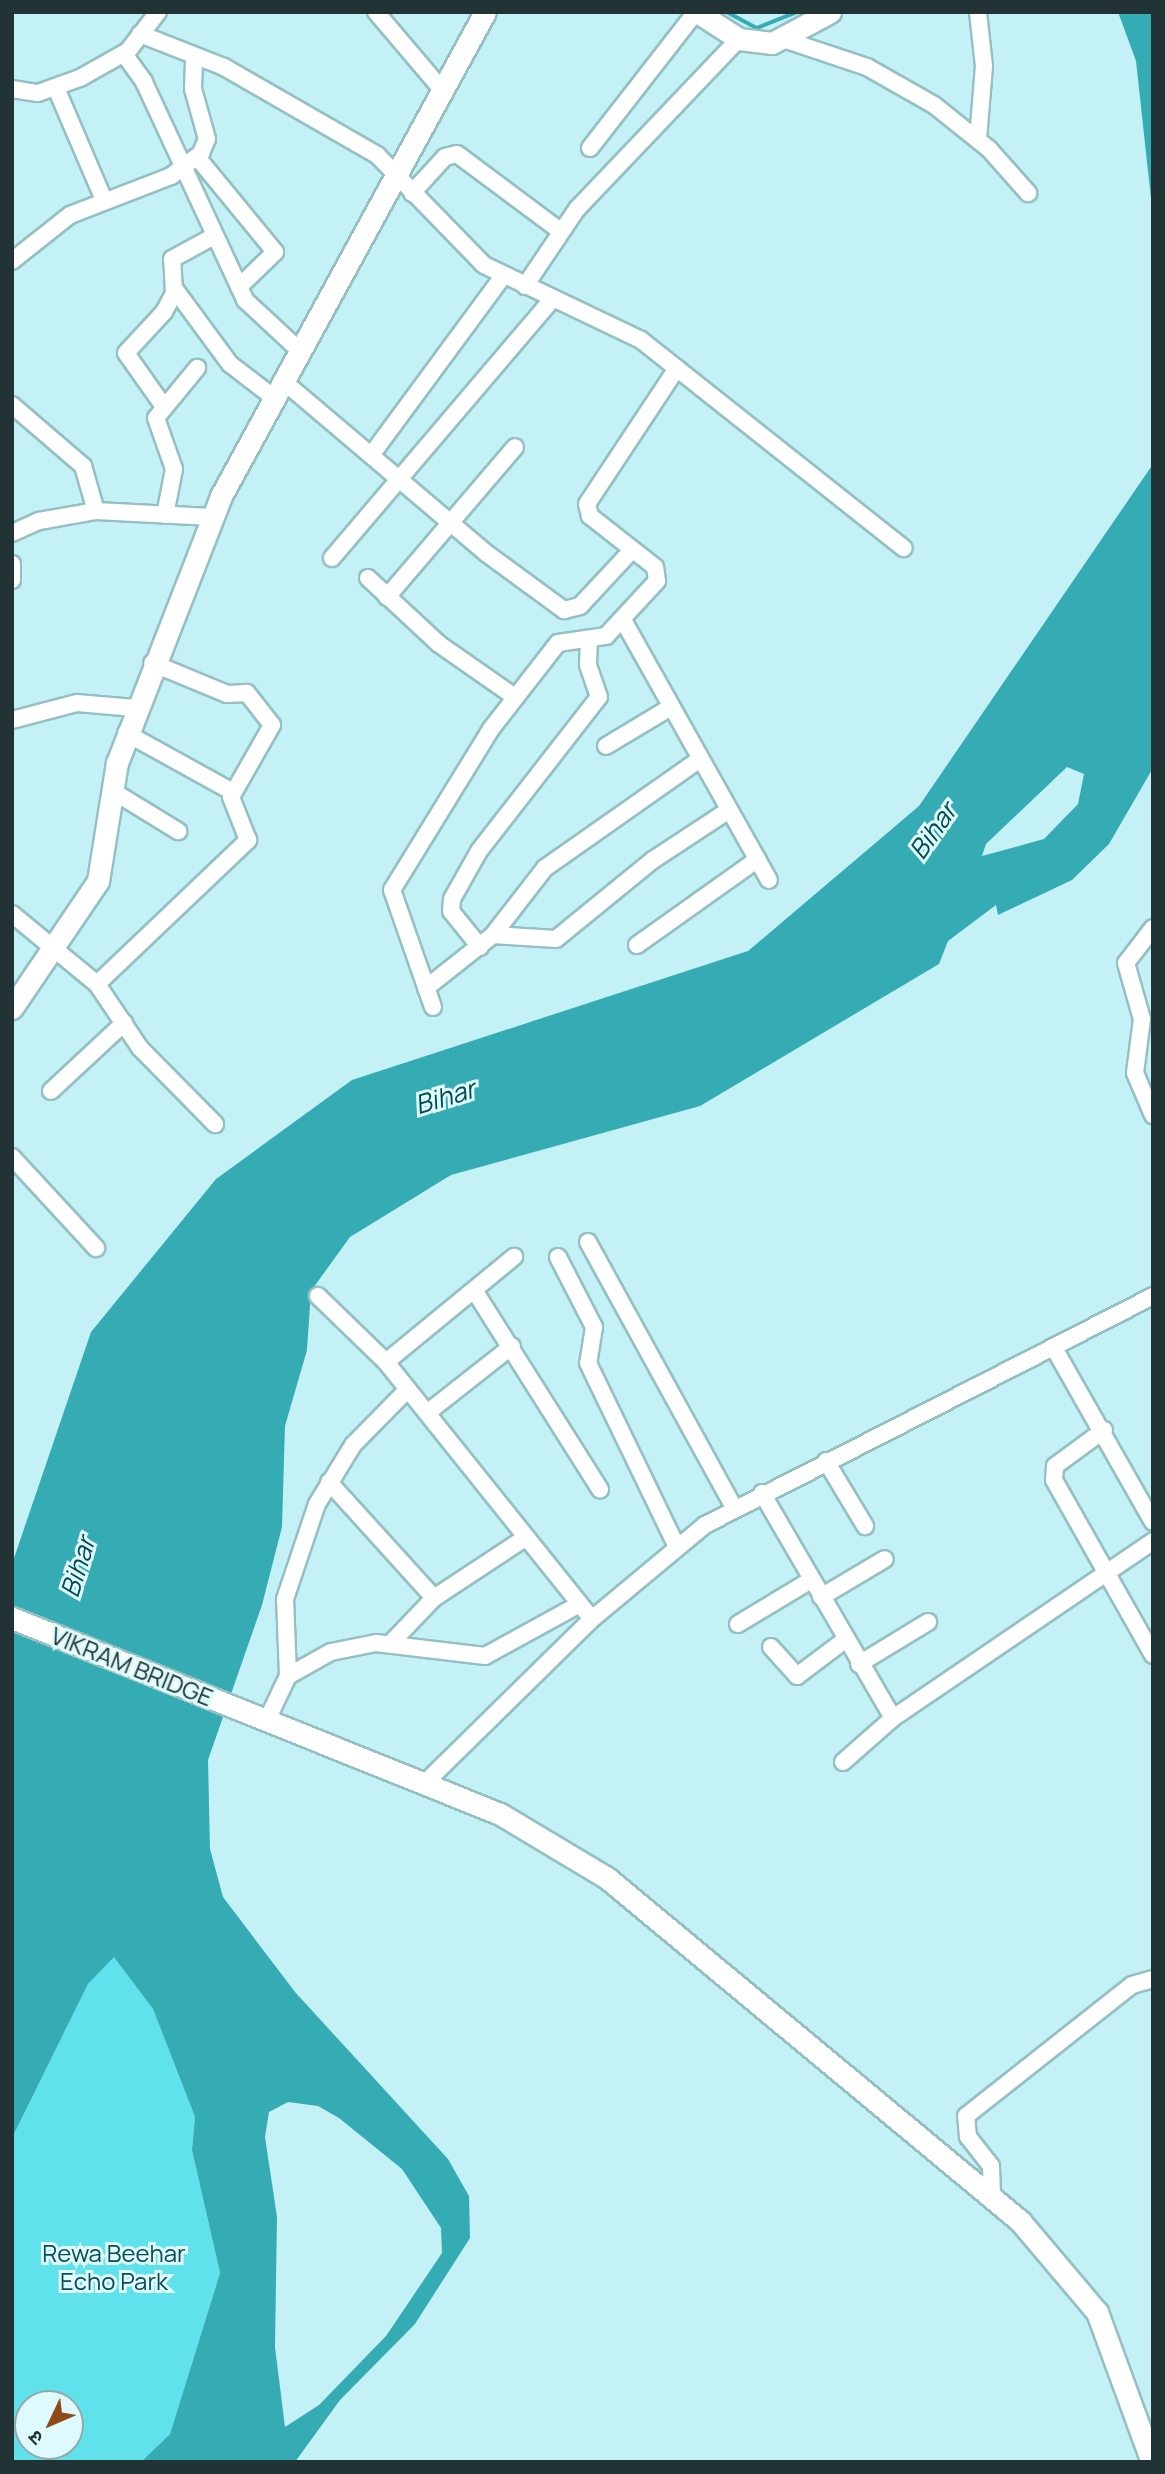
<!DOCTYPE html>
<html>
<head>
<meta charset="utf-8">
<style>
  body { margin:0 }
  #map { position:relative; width:1165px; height:2474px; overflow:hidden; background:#c4f1f5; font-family:Manrope,"Noto Sans Devanagari",sans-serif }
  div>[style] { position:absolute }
  .green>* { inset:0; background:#60e2ed }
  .water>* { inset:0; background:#35abb4 }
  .stream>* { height:3.5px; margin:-1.75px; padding:0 1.75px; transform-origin:1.75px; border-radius:1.75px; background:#35abb4 }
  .roads { filter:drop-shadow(2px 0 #94c0c4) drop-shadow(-2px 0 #94c0c4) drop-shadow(0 2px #94c0c4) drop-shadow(0 -2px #94c0c4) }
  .street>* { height:16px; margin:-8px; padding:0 8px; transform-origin:8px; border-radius:8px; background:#fff }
  .secondary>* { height:21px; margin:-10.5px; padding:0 10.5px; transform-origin:10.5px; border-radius:10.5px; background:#fff }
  span { translate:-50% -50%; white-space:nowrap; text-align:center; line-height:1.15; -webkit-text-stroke:6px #dffafc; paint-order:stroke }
  .street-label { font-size:24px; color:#223335 }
  .park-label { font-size:24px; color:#094e53 }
  .water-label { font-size:26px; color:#014a4f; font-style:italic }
  .frame { position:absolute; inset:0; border:14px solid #223335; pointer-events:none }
  .north { position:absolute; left:14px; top:2390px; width:70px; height:70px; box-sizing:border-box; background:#dffafc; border:2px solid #93aaac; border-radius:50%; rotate:226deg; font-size:19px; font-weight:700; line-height:28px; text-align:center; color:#223335 }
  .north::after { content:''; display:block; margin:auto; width:24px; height:32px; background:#8d4b19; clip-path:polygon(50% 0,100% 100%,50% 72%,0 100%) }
</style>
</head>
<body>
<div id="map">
  <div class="green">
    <i style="clip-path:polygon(evenodd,114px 1956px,153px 2009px,195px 2117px,192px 2150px,220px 2273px,170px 2434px,141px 2462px,12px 2462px,12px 2138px,88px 1984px,114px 1956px,28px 2404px,70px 2404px,70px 2446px,28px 2446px,28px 2404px)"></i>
  </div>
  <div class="water">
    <i style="clip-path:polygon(1118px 12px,1153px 12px,1153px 217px,1136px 61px)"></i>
    <i style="clip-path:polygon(evenodd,1153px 464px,1153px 768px,1109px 844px,1072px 880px,998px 915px,996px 905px,948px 941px,939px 964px,700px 1106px,451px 1175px,350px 1237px,311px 1291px,307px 1350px,285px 1426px,282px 1527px,262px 1605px,208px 1760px,210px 1849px,223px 1897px,295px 1992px,448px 2159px,469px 2196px,470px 2238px,415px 2324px,340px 2400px,295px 2462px,141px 2462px,170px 2434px,220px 2273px,192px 2150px,195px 2117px,153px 2009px,114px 1957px,88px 1984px,12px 2138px,12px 1564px,91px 1332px,216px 1179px,352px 1080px,748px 951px,919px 806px,1153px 464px,1067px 767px,1084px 774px,1078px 804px,1044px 839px,982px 856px,986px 844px,1067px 767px,1153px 464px,288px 2102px,318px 2106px,339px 2118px,402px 2169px,441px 2228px,442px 2253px,386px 2336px,319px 2405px,285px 2427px,275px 2347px,277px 2217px,265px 2137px,269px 2112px,288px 2102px)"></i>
  </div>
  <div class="stream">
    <i style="left:727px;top:12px;width:34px;rotate:28deg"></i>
    <i style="left:757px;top:28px;width:43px;rotate:-21.8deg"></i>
  </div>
  <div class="roads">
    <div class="street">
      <i style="left:376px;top:12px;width:104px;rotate:49.7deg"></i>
      <i style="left:978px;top:12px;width:54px;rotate:83.7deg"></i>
      <i style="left:984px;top:66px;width:73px;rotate:94.7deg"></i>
      <i style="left:140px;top:34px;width:90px;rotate:21.4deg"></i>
      <i style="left:224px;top:67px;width:177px;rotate:29.9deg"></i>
      <i style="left:377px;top:155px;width:153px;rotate:45.8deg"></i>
      <i style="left:484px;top:265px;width:174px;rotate:25.5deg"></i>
      <i style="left:641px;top:340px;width:335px;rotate:38.4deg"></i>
      <i style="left:786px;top:40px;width:85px;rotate:18.4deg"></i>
      <i style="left:867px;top:67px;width:77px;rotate:29.6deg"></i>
      <i style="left:934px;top:105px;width:70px;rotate:38.7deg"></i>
      <i style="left:989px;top:149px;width:59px;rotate:48.4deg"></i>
      <i style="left:124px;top:54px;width:34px;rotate:54deg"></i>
      <i style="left:144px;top:82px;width:240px;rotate:65.1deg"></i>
      <i style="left:245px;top:300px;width:74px;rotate:42.8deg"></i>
      <i style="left:56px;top:88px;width:122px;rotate:66.8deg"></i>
      <i style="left:12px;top:89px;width:26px;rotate:9deg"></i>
      <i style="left:38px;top:93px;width:45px;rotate:-19.7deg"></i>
      <i style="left:80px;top:78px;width:55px;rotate:-29.4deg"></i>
      <i style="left:128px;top:51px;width:49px;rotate:-52.4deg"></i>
      <i style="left:590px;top:148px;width:172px;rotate:-52.1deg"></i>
      <i style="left:197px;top:157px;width:123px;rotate:50.6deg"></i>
      <i style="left:275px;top:252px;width:50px;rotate:135.8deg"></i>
      <i style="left:412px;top:193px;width:49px;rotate:-47.5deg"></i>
      <i style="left:445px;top:157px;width:12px;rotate:-14deg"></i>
      <i style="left:457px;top:154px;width:127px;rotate:36.7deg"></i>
      <i style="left:12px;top:261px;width:74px;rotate:-38.4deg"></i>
      <i style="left:70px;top:215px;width:108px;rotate:-21.1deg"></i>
      <i style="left:171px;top:176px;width:38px;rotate:-37deg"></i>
      <i style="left:201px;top:153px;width:15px;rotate:-67deg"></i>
      <i style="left:207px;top:139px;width:52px;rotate:-105.6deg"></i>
      <i style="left:193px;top:89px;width:31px;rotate:-88deg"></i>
      <i style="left:525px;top:286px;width:93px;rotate:-56deg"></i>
      <i style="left:577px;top:209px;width:235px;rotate:-46.4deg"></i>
      <i style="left:174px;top:288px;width:94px;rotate:53.6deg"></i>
      <i style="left:230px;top:364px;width:54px;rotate:37.5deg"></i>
      <i style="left:282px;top:380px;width:267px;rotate:40.3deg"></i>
      <i style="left:486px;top:553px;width:97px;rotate:36.2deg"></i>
      <i style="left:564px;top:610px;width:16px;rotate:-14deg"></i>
      <i style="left:580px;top:606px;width:76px;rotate:-47.1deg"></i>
      <i style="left:162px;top:404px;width:62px;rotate:-125.2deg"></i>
      <i style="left:126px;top:353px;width:56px;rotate:-47.2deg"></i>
      <i style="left:164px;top:312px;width:21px;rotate:-62deg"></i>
      <i style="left:174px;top:293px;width:34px;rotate:-93deg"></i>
      <i style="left:172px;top:259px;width:48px;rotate:-28.7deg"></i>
      <i style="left:12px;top:405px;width:94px;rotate:40.7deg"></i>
      <i style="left:83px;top:466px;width:47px;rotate:73.9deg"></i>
      <i style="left:372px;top:454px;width:221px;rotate:-53.6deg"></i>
      <i style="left:165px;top:515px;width:47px;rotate:-78.9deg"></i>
      <i style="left:174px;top:469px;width:54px;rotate:-109.4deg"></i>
      <i style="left:156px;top:418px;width:65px;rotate:-50.6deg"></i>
      <i style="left:12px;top:533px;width:30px;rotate:-24deg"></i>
      <i style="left:39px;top:521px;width:58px;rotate:-10deg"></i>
      <i style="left:96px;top:511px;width:116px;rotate:3deg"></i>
      <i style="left:332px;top:558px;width:341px;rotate:-49.6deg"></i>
      <i style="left:12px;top:564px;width:16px;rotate:90deg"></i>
      <i style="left:368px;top:578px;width:97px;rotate:42.9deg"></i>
      <i style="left:439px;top:644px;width:93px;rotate:34.9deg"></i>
      <i style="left:387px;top:597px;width:197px;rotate:-49.5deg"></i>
      <i style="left:623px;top:620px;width:298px;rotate:60.7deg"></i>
      <i style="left:12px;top:720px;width:67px;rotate:-14.7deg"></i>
      <i style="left:77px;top:703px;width:58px;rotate:4.9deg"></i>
      <i style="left:126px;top:733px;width:122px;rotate:28.9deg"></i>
      <i style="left:606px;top:746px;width:76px;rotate:-31deg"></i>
      <i style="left:111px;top:790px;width:79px;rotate:31.5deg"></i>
      <i style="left:12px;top:914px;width:110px;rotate:39.5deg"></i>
      <i style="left:97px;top:984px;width:77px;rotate:56.1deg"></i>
      <i style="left:140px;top:1048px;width:107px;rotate:45.4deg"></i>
      <i style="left:1153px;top:928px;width:44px;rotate:127.6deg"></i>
      <i style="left:1126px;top:963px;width:58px;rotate:74.1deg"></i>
      <i style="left:1142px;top:1019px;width:54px;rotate:97.4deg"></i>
      <i style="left:1135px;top:1073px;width:46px;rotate:66.8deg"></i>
      <i style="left:493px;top:935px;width:63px;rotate:3.6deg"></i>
      <i style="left:556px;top:939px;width:125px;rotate:-39.2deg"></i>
      <i style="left:653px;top:860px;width:91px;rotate:-33.3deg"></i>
      <i style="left:637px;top:945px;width:148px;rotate:-35.4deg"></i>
      <i style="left:480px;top:947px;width:46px;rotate:-128.9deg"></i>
      <i style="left:451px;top:911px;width:12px;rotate:-85deg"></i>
      <i style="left:452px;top:899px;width:55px;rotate:-60.6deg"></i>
      <i style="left:479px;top:851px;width:195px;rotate:-52.1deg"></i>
      <i style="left:599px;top:697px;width:34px;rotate:-109deg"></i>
      <i style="left:588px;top:665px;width:24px;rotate:-88deg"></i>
      <i style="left:97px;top:984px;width:209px;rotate:-43.6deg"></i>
      <i style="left:248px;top:840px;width:46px;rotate:-111.6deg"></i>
      <i style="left:231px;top:797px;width:83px;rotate:-60.3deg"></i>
      <i style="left:272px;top:725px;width:41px;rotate:-128deg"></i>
      <i style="left:247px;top:693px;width:20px;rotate:177deg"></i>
      <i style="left:227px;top:694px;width:81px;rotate:-157.5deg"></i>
      <i style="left:426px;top:988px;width:85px;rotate:-38.3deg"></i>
      <i style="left:493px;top:935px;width:85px;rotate:-52.2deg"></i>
      <i style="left:545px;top:868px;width:189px;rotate:-35.1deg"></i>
      <i style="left:433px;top:1007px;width:124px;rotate:-109.3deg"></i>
      <i style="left:392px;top:890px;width:189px;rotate:-58.4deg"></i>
      <i style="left:491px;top:729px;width:109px;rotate:-52.1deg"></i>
      <i style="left:558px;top:643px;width:49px;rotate:-8.3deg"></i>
      <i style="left:606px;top:636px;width:75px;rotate:-47.2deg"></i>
      <i style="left:657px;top:581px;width:14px;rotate:-98deg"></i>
      <i style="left:655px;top:567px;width:83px;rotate:-141.9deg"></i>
      <i style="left:590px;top:516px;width:12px;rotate:-104deg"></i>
      <i style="left:587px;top:504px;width:163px;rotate:-56.5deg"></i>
      <i style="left:51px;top:1091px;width:100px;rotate:-43deg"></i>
      <i style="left:12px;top:1157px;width:124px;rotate:47.3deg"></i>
      <i style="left:588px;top:1242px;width:303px;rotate:61.2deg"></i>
      <i style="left:558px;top:1257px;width:79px;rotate:62.8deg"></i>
      <i style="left:594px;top:1327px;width:36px;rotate:99deg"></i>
      <i style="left:588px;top:1363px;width:202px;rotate:64.2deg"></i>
      <i style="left:474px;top:1290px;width:236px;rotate:57.7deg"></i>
      <i style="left:318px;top:1296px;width:95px;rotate:44.1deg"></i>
      <i style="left:386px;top:1362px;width:329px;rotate:51.3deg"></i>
      <i style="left:1054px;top:1348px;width:200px;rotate:60.4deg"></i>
      <i style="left:386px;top:1362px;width:166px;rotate:-39.4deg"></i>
      <i style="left:427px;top:1413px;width:108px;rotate:-38.2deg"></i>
      <i style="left:1104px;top:1430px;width:61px;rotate:143.7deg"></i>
      <i style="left:1055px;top:1466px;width:14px;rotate:94deg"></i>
      <i style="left:1054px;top:1480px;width:201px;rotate:60.5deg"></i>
      <i style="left:826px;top:1461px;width:76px;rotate:59deg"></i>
      <i style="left:329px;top:1482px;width:156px;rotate:47.8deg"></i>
      <i style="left:762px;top:1493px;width:260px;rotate:59.8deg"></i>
      <i style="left:821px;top:1597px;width:74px;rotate:-30.7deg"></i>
      <i style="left:738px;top:1624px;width:85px;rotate:-31.1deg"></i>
      <i style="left:390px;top:1644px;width:64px;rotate:-46.3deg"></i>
      <i style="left:434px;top:1598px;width:109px;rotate:-33.4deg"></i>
      <i style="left:771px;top:1647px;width:39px;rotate:48deg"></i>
      <i style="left:797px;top:1676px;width:60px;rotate:-36.9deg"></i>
      <i style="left:859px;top:1664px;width:81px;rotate:-31.3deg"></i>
      <i style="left:288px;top:1676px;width:49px;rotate:-29.2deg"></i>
      <i style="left:331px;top:1652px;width:46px;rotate:-11.3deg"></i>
      <i style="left:376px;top:1643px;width:110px;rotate:6.8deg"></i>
      <i style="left:485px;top:1656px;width:106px;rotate:-28.7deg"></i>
      <i style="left:267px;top:1720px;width:49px;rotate:-64.5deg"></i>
      <i style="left:288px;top:1676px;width:77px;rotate:-92.2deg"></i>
      <i style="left:285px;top:1599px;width:100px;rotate:-71.4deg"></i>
      <i style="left:317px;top:1504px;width:69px;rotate:-58.6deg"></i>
      <i style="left:353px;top:1445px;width:78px;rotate:-45.5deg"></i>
      <i style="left:843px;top:1762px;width:67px;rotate:-41.3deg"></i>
      <i style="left:893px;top:1718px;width:315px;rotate:-34.2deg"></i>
      <i style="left:426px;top:1782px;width:233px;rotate:-44.5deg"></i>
      <i style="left:592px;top:1619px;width:147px;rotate:-39.8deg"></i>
      <i style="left:705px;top:1525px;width:503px;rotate:-27.07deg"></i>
      <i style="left:992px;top:2195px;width:29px;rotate:-92deg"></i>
      <i style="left:991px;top:2166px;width:37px;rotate:-128deg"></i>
      <i style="left:968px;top:2137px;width:21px;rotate:-95deg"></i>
      <i style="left:966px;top:2116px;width:211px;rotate:-38.3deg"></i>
      <i style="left:1132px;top:1985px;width:22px;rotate:-16deg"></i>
    </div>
    <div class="secondary">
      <i style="left:697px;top:12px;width:50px;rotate:32.7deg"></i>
      <i style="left:739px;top:39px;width:33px;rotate:7deg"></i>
      <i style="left:772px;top:43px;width:66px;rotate:-28.1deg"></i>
      <i style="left:12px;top:1008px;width:153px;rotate:-55.9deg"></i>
      <i style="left:98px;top:881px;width:120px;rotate:-80.9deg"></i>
      <i style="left:117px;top:763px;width:287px;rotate:-68.7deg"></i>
      <i style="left:221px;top:496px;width:551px;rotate:-61.39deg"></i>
      <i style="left:12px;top:1618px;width:526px;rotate:21.88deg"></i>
      <i style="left:500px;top:1814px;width:125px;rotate:30.9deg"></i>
      <i style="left:607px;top:1878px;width:537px;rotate:39.71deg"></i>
      <i style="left:1020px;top:2221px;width:119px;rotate:49.8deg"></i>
      <i style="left:1097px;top:2312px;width:160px;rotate:69.9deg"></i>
    </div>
  </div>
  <div class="street-label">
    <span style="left:132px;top:1666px;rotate:22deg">VIKRAM BRIDGE</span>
  </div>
  <div class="park-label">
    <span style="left:114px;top:2267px">Rewa Beehar<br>Echo Park</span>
  </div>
  <div class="water-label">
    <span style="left:933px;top:831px;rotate:-55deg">Bihar</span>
    <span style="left:445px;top:1097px;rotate:-17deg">Bihar</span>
    <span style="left:78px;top:1567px;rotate:-73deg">Bihar</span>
  </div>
  <div class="frame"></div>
  <div class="north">उ</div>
</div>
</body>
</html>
